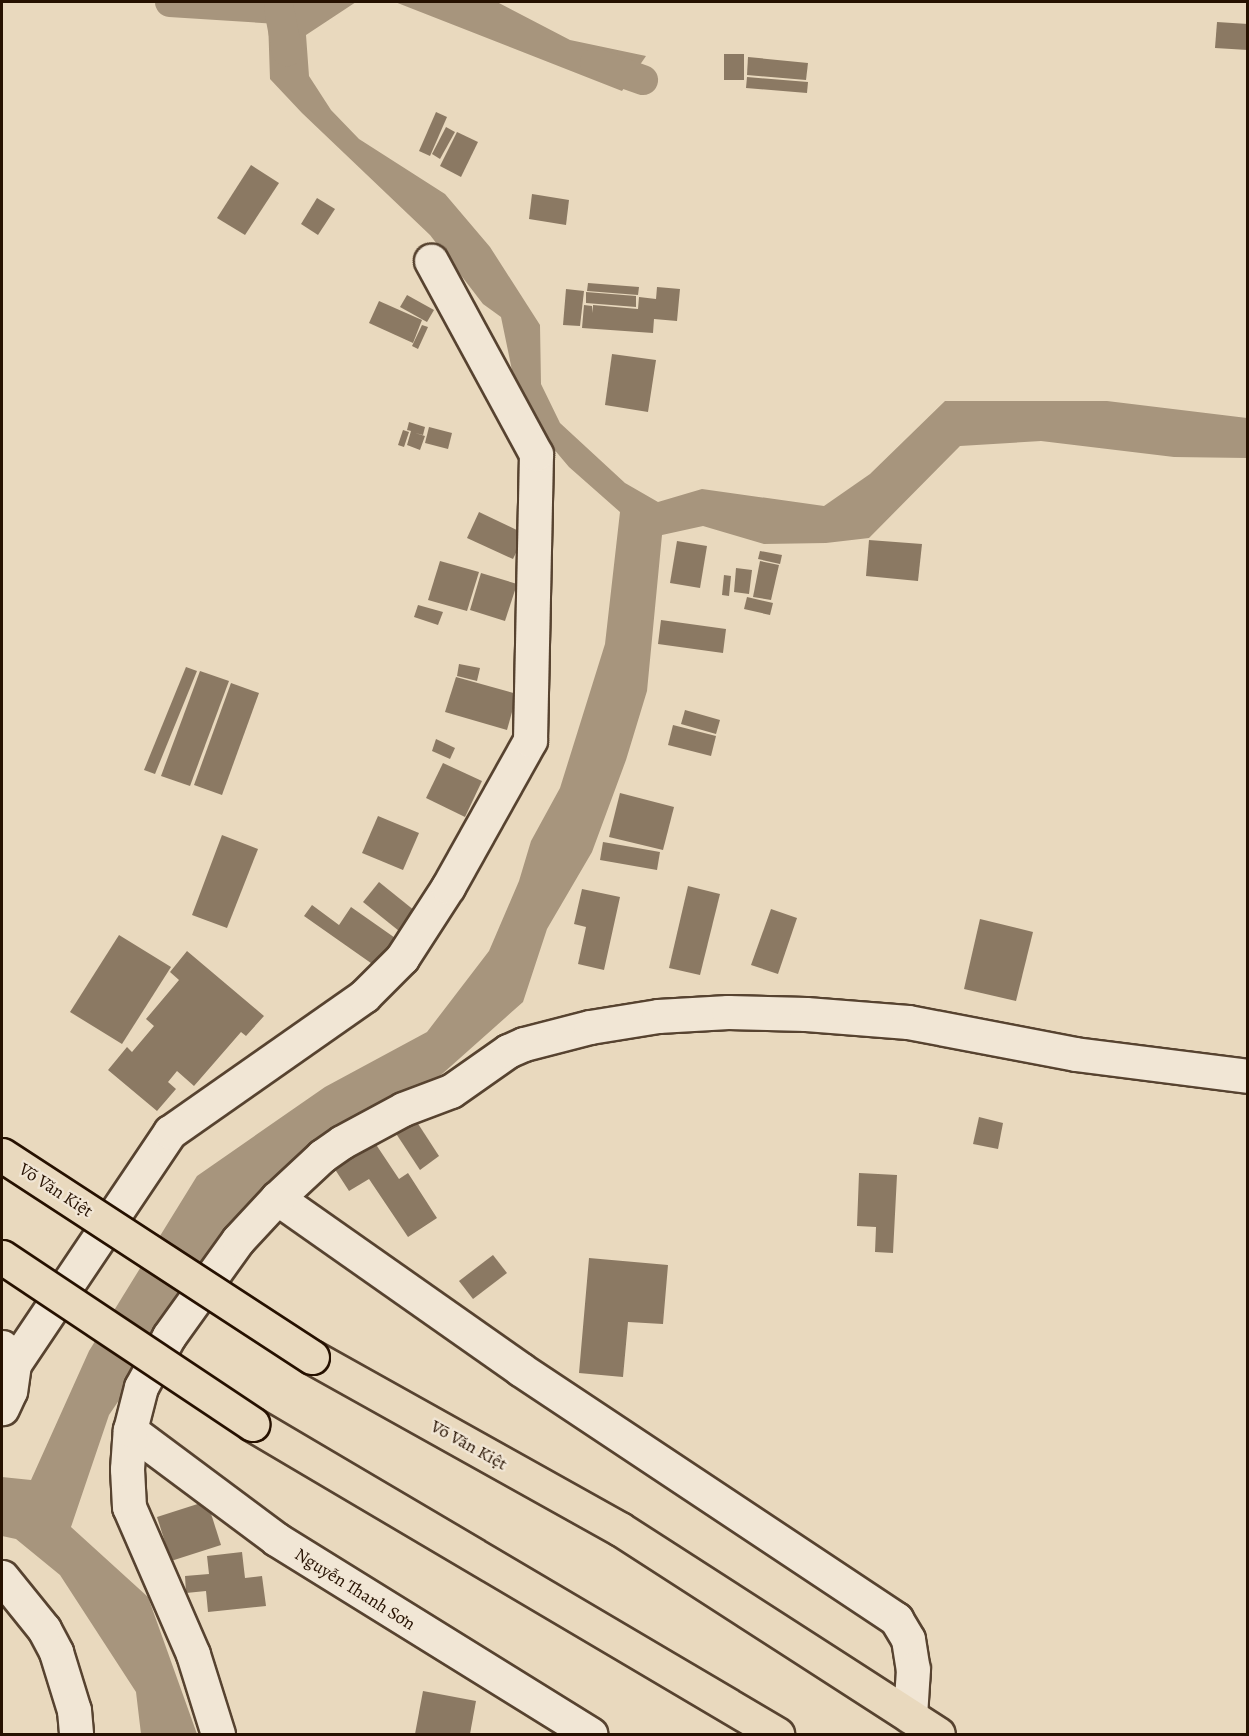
<!DOCTYPE html>
<html>
<head>
<meta charset="utf-8">
<style>
  body { margin:0 }
  #map { position:relative; width:1249px; height:1736px; overflow:hidden; background:#e9d9be; font-family:Alegreya,serif }
  div>[style] { position:absolute }
  .water>* { inset:0; background:#a7957d }
  .canal>* { height:30px; margin:-15px; padding:0 15px; transform-origin:15px; border-radius:15px; background:#a7957d }
  .building>* { inset:0; background:#8b7963 }
  .roads { filter:drop-shadow(2px 0 #574330) drop-shadow(-2px 0 #574330) drop-shadow(0 2px #574330) drop-shadow(0 -2px #574330) }
  .minor>* { height:33px; margin:-16.5px; padding:0 16.5px; transform-origin:16.5px; border-radius:16.5px; background:#f1e6d5 }
  .major>* { height:33px; margin:-16.5px; padding:0 16.5px; transform-origin:16.5px; border-radius:16.5px; background:#e9d9be }
  .bridges { filter:drop-shadow(2px 0 #261100) drop-shadow(-2px 0 #261100) drop-shadow(0 2px #261100) drop-shadow(0 -2px #261100) }
  .major-bridge>* { height:33px; margin:-16.5px; padding:0 16.5px; transform-origin:16.5px; border-radius:16.5px; background:#e9d9be }
  span { translate:-50% -50%; white-space:nowrap; text-align:center; line-height:1.15; -webkit-text-stroke:4.5px #f1e6d5; paint-order:stroke }
  .street-label { font-size:18px; color:#261100 }
  .frame { position:absolute; inset:0; border:3px solid #261100; pointer-events:none }
</style>
</head>
<body>
<div id="map">
  <div class="water">
    <i style="clip-path:polygon(293px 2px,375px 2px,356px 2px,306px 35px,309px 76px,331px 110px,359px 139px,445px 194px,490px 247px,540px 325px,541px 384px,560px 423px,625px 483px,658px 502px,702px 489px,824px 506px,870px 474px,945px 401px,1107px 401px,1247px 418px,1247px 458px,1174px 457px,1041px 441px,960px 446px,869px 538px,826px 543px,764px 544px,703px 526px,662px 535px,647px 691px,626px 760px,592px 852px,547px 929px,523px 1002px,423px 1091px,318px 1152px,155px 1347px,109px 1415px,71px 1527px,148px 1597px,197px 1734px,141px 1734px,136px 1692px,60px 1575px,16px 1539px,2px 1536px,2px 1477px,31px 1480px,89px 1351px,197px 1176px,325px 1087px,427px 1032px,489px 951px,519px 881px,531px 841px,560px 788px,605px 644px,620px 512px,569px 467px,520px 409px,501px 317px,483px 304px,430px 235px,302px 113px,270px 79px,268px 19px)"></i>
    <i style="clip-path:polygon(395px 2px,497px 2px,570px 40px,646px 56px,622px 91px)"></i>
  </div>
  <div class="canal">
    <i style="left:170px;top:2px;width:109px;rotate:3.7deg"></i>
    <i style="left:279px;top:9px;width:43px;rotate:79.2deg"></i>
    <i style="left:595px;top:63px;width:51px;rotate:19.5deg"></i>
  </div>
  <div class="building">
    <i style="clip-path:polygon(1217px 22px,1248px 24px,1248px 50px,1215px 48px)"></i>
    <i style="clip-path:polygon(724px 54px,744px 54px,744px 80px,724px 80px)"></i>
    <i style="clip-path:polygon(748px 57px,808px 63px,806px 80px,747px 75px)"></i>
    <i style="clip-path:polygon(747px 77px,808px 82px,807px 93px,746px 88px)"></i>
    <i style="clip-path:polygon(436px 112px,447px 117px,430px 156px,419px 151px)"></i>
    <i style="clip-path:polygon(446px 127px,455px 132px,440px 159px,432px 154px)"></i>
    <i style="clip-path:polygon(457px 132px,478px 142px,461px 177px,440px 166px)"></i>
    <i style="clip-path:polygon(251px 165px,279px 183px,245px 235px,217px 218px)"></i>
    <i style="clip-path:polygon(532px 194px,569px 200px,566px 225px,529px 219px)"></i>
    <i style="clip-path:polygon(317px 198px,335px 209px,318px 235px,301px 224px)"></i>
    <i style="clip-path:polygon(588px 283px,639px 287px,638px 295px,587px 291px)"></i>
    <i style="clip-path:polygon(657px 287px,680px 289px,677px 321px,654px 319px,653px 333px,582px 328px,584px 305px,592px 306px,593px 313px,593px 305px,638px 309px,639px 297px,656px 299px)"></i>
    <i style="clip-path:polygon(566px 289px,584px 291px,580px 326px,563px 325px)"></i>
    <i style="clip-path:polygon(586px 292px,636px 296px,636px 307px,586px 303px)"></i>
    <i style="clip-path:polygon(407px 295px,434px 310px,427px 322px,400px 307px)"></i>
    <i style="clip-path:polygon(379px 301px,422px 320px,413px 343px,369px 323px)"></i>
    <i style="clip-path:polygon(422px 325px,428px 327px,418px 349px,412px 346px)"></i>
    <i style="clip-path:polygon(612px 354px,656px 360px,648px 412px,605px 405px)"></i>
    <i style="clip-path:polygon(409px 422px,425px 427px,423px 435px,415px 433px,425px 436px,420px 450px,407px 445px,411px 431px,407px 430px)"></i>
    <i style="clip-path:polygon(429px 427px,452px 433px,448px 449px,425px 443px)"></i>
    <i style="clip-path:polygon(403px 430px,409px 432px,404px 447px,398px 445px)"></i>
    <i style="clip-path:polygon(479px 512px,525px 534px,513px 559px,467px 538px)"></i>
    <i style="clip-path:polygon(869px 540px,922px 544px,918px 581px,866px 576px)"></i>
    <i style="clip-path:polygon(677px 541px,707px 546px,700px 588px,670px 583px)"></i>
    <i style="clip-path:polygon(760px 551px,782px 555px,780px 564px,758px 559px)"></i>
    <i style="clip-path:polygon(440px 561px,479px 572px,467px 611px,428px 600px)"></i>
    <i style="clip-path:polygon(760px 561px,779px 565px,771px 600px,753px 597px)"></i>
    <i style="clip-path:polygon(736px 568px,752px 570px,749px 594px,734px 592px)"></i>
    <i style="clip-path:polygon(481px 573px,517px 584px,505px 621px,470px 610px)"></i>
    <i style="clip-path:polygon(724px 575px,731px 576px,729px 596px,722px 595px)"></i>
    <i style="clip-path:polygon(747px 597px,773px 603px,770px 615px,744px 609px)"></i>
    <i style="clip-path:polygon(418px 605px,443px 612px,438px 625px,414px 617px)"></i>
    <i style="clip-path:polygon(661px 620px,726px 629px,723px 653px,658px 644px)"></i>
    <i style="clip-path:polygon(459px 664px,480px 668px,477px 681px,457px 676px)"></i>
    <i style="clip-path:polygon(186px 667px,197px 671px,155px 774px,144px 770px)"></i>
    <i style="clip-path:polygon(200px 671px,229px 681px,190px 786px,161px 776px)"></i>
    <i style="clip-path:polygon(456px 677px,517px 694px,507px 730px,445px 712px)"></i>
    <i style="clip-path:polygon(231px 683px,259px 693px,222px 795px,194px 785px)"></i>
    <i style="clip-path:polygon(685px 710px,720px 720px,716px 734px,681px 724px)"></i>
    <i style="clip-path:polygon(673px 725px,716px 736px,711px 756px,668px 745px)"></i>
    <i style="clip-path:polygon(436px 739px,455px 748px,450px 759px,432px 751px)"></i>
    <i style="clip-path:polygon(443px 763px,482px 781px,465px 817px,426px 798px)"></i>
    <i style="clip-path:polygon(620px 793px,674px 807px,663px 850px,609px 837px)"></i>
    <i style="clip-path:polygon(378px 816px,419px 833px,403px 870px,362px 853px)"></i>
    <i style="clip-path:polygon(222px 835px,258px 849px,227px 928px,192px 915px)"></i>
    <i style="clip-path:polygon(603px 842px,660px 852px,657px 870px,600px 860px)"></i>
    <i style="clip-path:polygon(379px 882px,420px 915px,404px 935px,363px 902px)"></i>
    <i style="clip-path:polygon(688px 886px,720px 894px,700px 975px,669px 968px)"></i>
    <i style="clip-path:polygon(582px 889px,620px 897px,604px 970px,578px 964px,586px 927px,574px 924px)"></i>
    <i style="clip-path:polygon(312px 905px,339px 925px,351px 907px,398px 940px,378px 968px,304px 916px)"></i>
    <i style="clip-path:polygon(771px 909px,797px 918px,778px 974px,751px 965px)"></i>
    <i style="clip-path:polygon(980px 919px,1033px 932px,1016px 1001px,964px 989px)"></i>
    <i style="clip-path:polygon(119px 935px,171px 967px,122px 1044px,70px 1012px)"></i>
    <i style="clip-path:polygon(187px 951px,264px 1016px,246px 1036px,241px 1032px,194px 1086px,177px 1071px,168px 1082px,176px 1089px,157px 1111px,108px 1070px,127px 1047px,132px 1052px,154px 1026px,146px 1019px,179px 980px,170px 972px)"></i>
    <i style="clip-path:polygon(413px 1116px,439px 1156px,420px 1170px,393px 1129px)"></i>
    <i style="clip-path:polygon(979px 1117px,1003px 1123px,998px 1149px,973px 1144px)"></i>
    <i style="clip-path:polygon(367px 1131px,399px 1179px,408px 1173px,437px 1218px,408px 1237px,369px 1179px,349px 1191px,327px 1157px)"></i>
    <i style="clip-path:polygon(859px 1173px,897px 1175px,893px 1253px,875px 1252px,876px 1227px,857px 1226px)"></i>
    <i style="clip-path:polygon(493px 1255px,507px 1273px,473px 1299px,459px 1281px)"></i>
    <i style="clip-path:polygon(589px 1258px,668px 1265px,663px 1324px,628px 1322px,623px 1377px,579px 1373px)"></i>
    <i style="clip-path:polygon(207px 1501px,221px 1545px,171px 1561px,157px 1517px)"></i>
    <i style="clip-path:polygon(242px 1552px,245px 1578px,262px 1576px,266px 1606px,208px 1612px,206px 1591px,186px 1593px,185px 1576px,209px 1574px,207px 1556px)"></i>
    <i style="clip-path:polygon(423px 1691px,476px 1701px,470px 1734px,415px 1734px)"></i>
  </div>
  <div class="roads">
    <div class="minor">
      <i style="left:277px;top:1198px;width:297px;rotate:35.1deg"></i>
      <i style="left:520px;top:1369px;width:452px;rotate:33.6deg"></i>
      <i style="left:896px;top:1619px;width:23px;rotate:59deg"></i>
      <i style="left:908px;top:1639px;width:30px;rotate:81deg"></i>
      <i style="left:913px;top:1669px;width:47px;rotate:93.7deg"></i>
      <i style="left:2px;top:1347px;width:21px;rotate:55deg"></i>
      <i style="left:14px;top:1364px;width:27px;rotate:98deg"></i>
      <i style="left:10px;top:1391px;width:19px;rotate:115deg"></i>
      <i style="left:14px;top:1364px;width:280px;rotate:-56.1deg"></i>
      <i style="left:170px;top:1132px;width:237px;rotate:-35deg"></i>
      <i style="left:364px;top:996px;width:54px;rotate:-45deg"></i>
      <i style="left:402px;top:958px;width:85px;rotate:-57.1deg"></i>
      <i style="left:448px;top:887px;width:168px;rotate:-60.8deg"></i>
      <i style="left:530px;top:740px;width:286px;rotate:-88.8deg"></i>
      <i style="left:536px;top:454px;width:220px;rotate:-118.5deg"></i>
      <i style="left:130px;top:1430px;width:182px;rotate:36.7deg"></i>
      <i style="left:276px;top:1539px;width:370px;rotate:31.8deg"></i>
      <i style="left:2px;top:1577px;width:67px;rotate:51.1deg"></i>
      <i style="left:44px;top:1629px;width:26px;rotate:62deg"></i>
      <i style="left:56px;top:1652px;width:61px;rotate:72.8deg"></i>
      <i style="left:74px;top:1710px;width:24px;rotate:85deg"></i>
      <i style="left:218px;top:1734px;width:84px;rotate:-107.4deg"></i>
      <i style="left:193px;top:1654px;width:160px;rotate:-113.5deg"></i>
      <i style="left:129px;top:1507px;width:38px;rotate:-93deg"></i>
      <i style="left:127px;top:1469px;width:39px;rotate:-86deg"></i>
      <i style="left:130px;top:1430px;width:44px;rotate:-75.7deg"></i>
      <i style="left:141px;top:1387px;width:58px;rotate:-61.2deg"></i>
      <i style="left:169px;top:1336px;width:118px;rotate:-54.3deg"></i>
      <i style="left:238px;top:1240px;width:57px;rotate:-47.1deg"></i>
      <i style="left:277px;top:1198px;width:62px;rotate:-43deg"></i>
      <i style="left:322px;top:1156px;width:24px;rotate:-35deg"></i>
      <i style="left:342px;top:1142px;width:69px;rotate:-28.4deg"></i>
      <i style="left:403px;top:1109px;width:51px;rotate:-20.6deg"></i>
      <i style="left:451px;top:1091px;width:70px;rotate:-35.1deg"></i>
      <i style="left:508px;top:1051px;width:17px;rotate:-24deg"></i>
      <i style="left:524px;top:1044px;width:68px;rotate:-14.4deg"></i>
      <i style="left:590px;top:1027px;width:69px;rotate:-9.2deg"></i>
      <i style="left:658px;top:1016px;width:70px;rotate:-3.3deg"></i>
      <i style="left:728px;top:1012px;width:78px;rotate:1.5deg"></i>
      <i style="left:806px;top:1014px;width:102px;rotate:4.5deg"></i>
      <i style="left:908px;top:1022px;width:170px;rotate:10.8deg"></i>
      <i style="left:1075px;top:1054px;width:174px;rotate:7.2deg"></i>
    </div>
    <div class="major">
      <i style="left:312px;top:1357px;width:353px;rotate:29.2deg"></i>
      <i style="left:620px;top:1529px;width:378px;rotate:32.8deg"></i>
      <i style="left:252px;top:1424px;width:610px;rotate:30.56deg"></i>
    </div>
  </div>
  <div class="bridges">
    <div class="major-bridge">
      <i style="left:2px;top:1155px;width:370px;rotate:33.1deg"></i>
      <i style="left:2px;top:1257px;width:301px;rotate:33.7deg"></i>
    </div>
  </div>
  <div class="street-label">
    <span style="left:56px;top:1190px;rotate:33deg">Võ Văn Kiệt</span>
    <span style="left:469px;top:1445px;rotate:29deg">Võ Văn Kiệt</span>
    <span style="left:355px;top:1589px;rotate:32deg">Nguyễn Thanh Sơn</span>
  </div>
  <div class="frame"></div>
</div>
</body>
</html>
